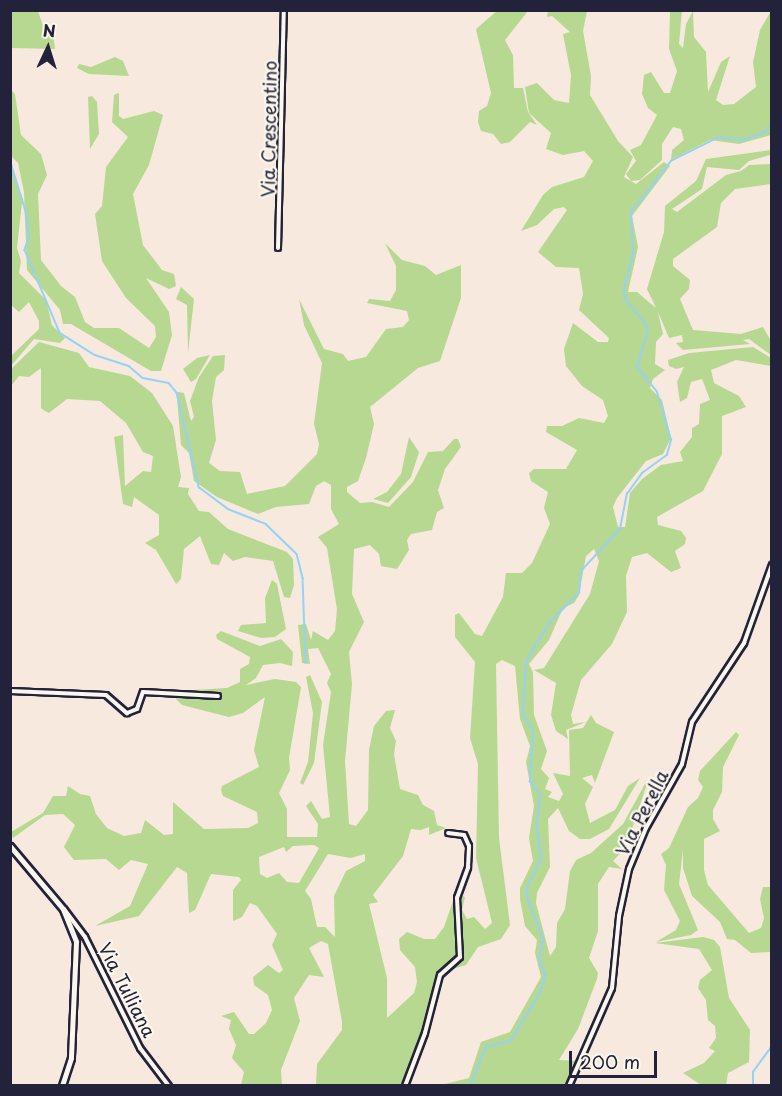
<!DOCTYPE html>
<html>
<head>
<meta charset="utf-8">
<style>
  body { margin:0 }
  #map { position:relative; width:782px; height:1096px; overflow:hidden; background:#f7e9dd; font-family:"Playpen Sans",sans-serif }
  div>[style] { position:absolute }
  .green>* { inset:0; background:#b7d891 }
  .stream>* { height:1.5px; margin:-0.75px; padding:0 0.75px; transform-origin:0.75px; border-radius:0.75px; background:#95d2f6 }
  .roads { filter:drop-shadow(2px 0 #22223b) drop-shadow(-2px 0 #22223b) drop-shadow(0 2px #22223b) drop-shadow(0 -2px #22223b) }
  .minor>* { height:4px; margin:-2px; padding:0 2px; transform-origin:2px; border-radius:2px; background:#fbf7ec }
  .major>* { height:5px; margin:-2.5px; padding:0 2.5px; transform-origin:2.5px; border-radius:2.5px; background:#fbf7ec }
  span { translate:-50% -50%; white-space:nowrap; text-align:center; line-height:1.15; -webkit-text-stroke:4.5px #fbf7ec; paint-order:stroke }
  .street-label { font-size:18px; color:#22223b }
  .frame { position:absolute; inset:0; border:12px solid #22223b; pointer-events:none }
  .north { position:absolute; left:18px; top:18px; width:60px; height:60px; -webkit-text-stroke:4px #fbf7ec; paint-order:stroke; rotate:4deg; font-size:16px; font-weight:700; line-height:24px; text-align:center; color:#22223b }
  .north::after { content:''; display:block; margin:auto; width:21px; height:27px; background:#22223b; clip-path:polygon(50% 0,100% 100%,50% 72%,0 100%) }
  .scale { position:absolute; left:569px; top:1051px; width:88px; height:27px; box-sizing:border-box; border:3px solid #22223b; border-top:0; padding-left:8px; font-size:18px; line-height:21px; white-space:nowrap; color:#22223b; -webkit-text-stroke:4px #fbf7ec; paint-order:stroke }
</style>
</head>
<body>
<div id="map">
  <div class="green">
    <i style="clip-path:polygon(498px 10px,528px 11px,505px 40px,513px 55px,514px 88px,523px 88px,528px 112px,537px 125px,530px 122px,510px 142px,501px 144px,493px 134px,481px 131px,478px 122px,479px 111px,487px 106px,491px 93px,476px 29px)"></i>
    <i style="clip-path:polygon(10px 11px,38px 11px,43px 26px,53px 33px,55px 49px,11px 48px)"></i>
    <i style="clip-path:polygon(548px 11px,587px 11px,583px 31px,591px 76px,590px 95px,618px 141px,633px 157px,624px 177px,636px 184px,664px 162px,670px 166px,632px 216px,638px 247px,628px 292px,637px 292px,656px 308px,647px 289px,664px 232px,665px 206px,696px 181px,706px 159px,771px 150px,770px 155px,749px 161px,739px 170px,707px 167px,702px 189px,672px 209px,677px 212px,726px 175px,741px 171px,749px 165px,771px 164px,771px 184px,735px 189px,721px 203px,717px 227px,673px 259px,673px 266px,690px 280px,689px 289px,680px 299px,693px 330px,741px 334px,763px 327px,771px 341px,771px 355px,749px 339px,743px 340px,750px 344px,683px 350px,676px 343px,683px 342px,682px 335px,669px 338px,658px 312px,663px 334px,656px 342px,655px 364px,665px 370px,653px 379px,650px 388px,662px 400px,671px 438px,663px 454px,646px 461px,617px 498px,613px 507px,618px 527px,625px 527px,630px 493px,642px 479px,661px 465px,683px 461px,680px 452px,692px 437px,692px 428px,699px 424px,700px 404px,710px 400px,702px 379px,691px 382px,687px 398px,680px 402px,677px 382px,684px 367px,676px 369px,669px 366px,668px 360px,689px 353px,753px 347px,771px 358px,771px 366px,736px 360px,711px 370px,714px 383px,739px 396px,746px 407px,722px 416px,722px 454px,703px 491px,657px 517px,658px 525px,681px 531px,686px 538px,685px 544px,675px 551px,681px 568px,671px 572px,647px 553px,632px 557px,626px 576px,627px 612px,612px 644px,581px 680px,571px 715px,573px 724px,586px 722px,566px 730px,568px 739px,556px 731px,551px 715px,556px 683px,534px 670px,544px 668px,590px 594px,599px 561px,594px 549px,586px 556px,579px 595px,574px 603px,563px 608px,549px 640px,529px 664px,533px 672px,534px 715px,547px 751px,541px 769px,549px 778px,545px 789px,552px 792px,548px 797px,559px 801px,563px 794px,553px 773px,570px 776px,569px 730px,583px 728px,591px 715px,596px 723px,614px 732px,595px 783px,592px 775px,582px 778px,593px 787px,585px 804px,590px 823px,615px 810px,628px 786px,640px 778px,609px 829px,590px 839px,580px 839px,569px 831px,558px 808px,548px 819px,550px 867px,537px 893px,536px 903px,550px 956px,556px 947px,557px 923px,565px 909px,570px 871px,576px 860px,591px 853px,623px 824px,646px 782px,647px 784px,626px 847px,613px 861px,622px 869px,609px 867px,598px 884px,598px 931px,589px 958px,598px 973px,597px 979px,578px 1029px,559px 1060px,578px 1061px,569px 1085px,437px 1086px,469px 1078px,481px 1042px,510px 1032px,541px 977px,535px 953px,537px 940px,525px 926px,520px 899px,520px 888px,533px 861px,529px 838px,534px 806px,526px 762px,530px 746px,520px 719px,515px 666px,502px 660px,496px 664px,499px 838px,510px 925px,501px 939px,478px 947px,466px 965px,443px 972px,461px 959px,460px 895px,465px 897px,462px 910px,467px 919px,474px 917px,485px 929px,492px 923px,476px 858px,478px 764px,470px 738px,475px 662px,455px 637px,455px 615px,459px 613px,475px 634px,482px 636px,503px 597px,506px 573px,522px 573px,532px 563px,550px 524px,544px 508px,548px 492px,531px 481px,529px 473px,534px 469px,566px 469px,577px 450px,546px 432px,547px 426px,562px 426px,579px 418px,604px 423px,608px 416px,603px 400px,582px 386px,566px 366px,564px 349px,573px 323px,598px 342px,608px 342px,609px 338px,579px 310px,583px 294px,579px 268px,556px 267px,538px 252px,567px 210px,564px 207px,554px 209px,537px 225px,521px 231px,543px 195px,552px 187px,584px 177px,593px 161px,584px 151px,563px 155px,546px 149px,551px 133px,529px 113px,525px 87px,537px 83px,554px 100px,569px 103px,571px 75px,563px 34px,570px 32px,552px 16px,547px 17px)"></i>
    <i style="clip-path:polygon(670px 11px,682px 11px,679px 44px,683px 48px,686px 24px,693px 11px,694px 37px,706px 52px,708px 92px,721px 62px,730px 56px,716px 100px,723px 105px,734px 104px,756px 87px,753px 62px,760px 30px,771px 11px,771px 135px,739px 144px,710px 140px,671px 160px,672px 150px,684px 140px,681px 129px,673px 127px,662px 144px,662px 160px,640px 180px,631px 181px,626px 174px,636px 161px,630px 150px,641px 145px,657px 115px,648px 108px,642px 94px,644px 75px,651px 72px,664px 93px,670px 93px,677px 71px,669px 49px)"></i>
    <i style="clip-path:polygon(115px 57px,123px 61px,129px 76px,89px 74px,77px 68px,79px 64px,91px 67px)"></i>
    <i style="clip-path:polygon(10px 89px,15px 94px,21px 135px,41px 154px,47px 175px,38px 194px,41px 260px,61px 286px,75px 297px,85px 322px,94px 328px,119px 328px,149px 348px,156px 337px,155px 326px,126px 298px,102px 261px,95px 214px,102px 206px,106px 167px,128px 137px,112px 122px,114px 95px,119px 93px,119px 116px,123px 119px,154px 111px,163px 115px,149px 165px,133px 194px,143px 245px,162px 270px,174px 274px,176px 286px,169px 289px,146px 278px,169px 312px,172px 335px,161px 371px,151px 371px,71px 324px,63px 324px,60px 310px,27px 270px,24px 192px,18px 163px,11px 156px)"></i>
    <i style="clip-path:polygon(92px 96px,97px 102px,99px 134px,90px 149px,88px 97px)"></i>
    <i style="clip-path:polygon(11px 160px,22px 202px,17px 248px,21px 261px,19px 273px,46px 300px,52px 325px,65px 338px,60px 343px,34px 339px,11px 366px,11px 356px,39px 329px,39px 321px,29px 302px,19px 312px,11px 305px)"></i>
    <i style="clip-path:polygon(evenodd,385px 243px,402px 260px,425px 266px,436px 275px,461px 265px,461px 298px,440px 361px,418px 368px,370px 407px,374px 424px,366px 458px,358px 481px,347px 487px,347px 492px,360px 503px,372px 502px,389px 507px,413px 482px,428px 452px,443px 451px,454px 439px,458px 439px,461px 447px,445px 469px,438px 490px,444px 508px,437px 512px,432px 530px,411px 534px,407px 540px,409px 550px,397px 569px,381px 566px,379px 554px,370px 545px,354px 549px,352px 594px,364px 622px,349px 652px,352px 684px,345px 761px,349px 824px,356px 826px,368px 810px,369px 750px,374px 726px,386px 711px,395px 710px,390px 728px,396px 741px,394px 754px,400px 789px,418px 795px,423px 805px,434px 811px,437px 825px,446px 828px,429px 835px,429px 827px,421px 830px,411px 829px,403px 856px,373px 895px,378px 902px,369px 904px,387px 978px,387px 1018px,414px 993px,417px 982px,415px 967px,400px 950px,399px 939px,407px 932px,424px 939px,435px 939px,444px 927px,467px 860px,464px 838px,451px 835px,460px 834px,467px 841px,468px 865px,457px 898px,458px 958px,439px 970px,420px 1039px,401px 1085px,316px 1085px,317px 1064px,342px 1030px,342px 1022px,328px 944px,321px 941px,309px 948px,324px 977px,309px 975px,294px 998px,300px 1021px,281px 1070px,282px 1085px,241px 1085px,244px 1072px,232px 1058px,236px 1045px,229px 1029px,231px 1020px,221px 1016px,234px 1012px,249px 1034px,254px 1034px,266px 1023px,272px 1010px,268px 995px,254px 985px,253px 977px,268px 965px,279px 973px,283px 970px,272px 945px,277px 934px,257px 906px,250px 903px,242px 917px,233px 921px,233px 890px,241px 880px,239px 877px,211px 874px,195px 910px,189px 913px,187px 873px,177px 867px,139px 916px,95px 926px,130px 906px,148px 864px,131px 860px,119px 870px,106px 859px,74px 860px,64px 847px,75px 825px,63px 814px,45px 815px,13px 838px,11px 832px,43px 813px,53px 796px,66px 796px,68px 786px,80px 794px,90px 796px,96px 814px,107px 828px,124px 836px,141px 833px,145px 820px,164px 835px,173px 834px,173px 802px,204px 829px,248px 828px,258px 823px,257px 812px,223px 796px,221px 790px,222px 786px,259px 767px,254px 750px,265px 697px,243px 713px,229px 717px,182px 705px,176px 699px,177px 691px,227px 688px,240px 682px,240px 669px,249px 664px,250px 657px,217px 639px,216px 635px,221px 631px,260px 646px,281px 639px,293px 652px,292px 666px,280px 663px,263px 665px,256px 678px,246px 685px,275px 679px,296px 682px,301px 687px,289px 758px,290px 770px,279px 793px,287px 809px,287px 837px,317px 837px,318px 824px,306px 806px,311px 801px,322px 819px,330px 817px,323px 745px,331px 692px,327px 683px,331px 674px,318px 648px,308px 649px,310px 664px,302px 663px,298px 625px,306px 624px,311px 640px,313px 631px,328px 640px,335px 631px,337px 609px,327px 548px,318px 537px,339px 524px,331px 509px,331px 485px,324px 481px,316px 486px,309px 504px,276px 507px,258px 514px,217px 497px,194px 481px,189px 453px,181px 445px,177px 398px,178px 392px,184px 393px,191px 421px,194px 417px,190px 401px,199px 377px,213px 356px,225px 355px,224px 370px,216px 377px,212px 401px,216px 440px,209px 463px,220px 471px,240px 472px,247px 494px,285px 486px,317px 454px,319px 444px,314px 424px,322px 363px,304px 325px,299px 299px,324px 349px,343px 354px,348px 361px,366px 357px,386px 329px,403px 327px,409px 320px,407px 311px,367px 303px,369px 299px,390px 301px,396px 290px,396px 266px,385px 243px,314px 845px,319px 848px,299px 883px,287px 882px,279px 873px,267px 878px,260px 874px,259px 857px,284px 847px,286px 852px,293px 846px,314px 845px,385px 243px,328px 854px,351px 858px,365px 854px,365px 861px,346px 871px,334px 896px,335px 937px,325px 927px,317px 927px,311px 899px,305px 891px,328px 854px)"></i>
    <i style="clip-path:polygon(181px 287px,194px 299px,188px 353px,187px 305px,176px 299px)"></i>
    <i style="clip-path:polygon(39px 342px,79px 353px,89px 367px,130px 376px,152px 393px,173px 426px,181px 477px,178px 487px,189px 488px,188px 494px,199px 511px,209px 512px,228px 529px,287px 552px,293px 559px,294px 585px,290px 598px,284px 597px,273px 561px,245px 557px,233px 561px,224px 553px,219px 565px,211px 564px,200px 536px,184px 549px,181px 579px,176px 584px,156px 550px,145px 543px,159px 535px,159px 515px,134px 497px,132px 507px,123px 504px,114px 437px,123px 435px,125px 486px,143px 471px,151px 472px,153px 456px,143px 452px,126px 423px,100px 401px,67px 399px,49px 413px,45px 411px,41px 408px,41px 368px,29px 377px,19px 376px,11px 386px,11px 369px)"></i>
    <i style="clip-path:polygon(210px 355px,196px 379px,191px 382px,183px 369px,197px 358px)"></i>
    <i style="clip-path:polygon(409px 437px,419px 452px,411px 477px,388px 503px,373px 499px,387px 492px,401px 474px)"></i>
    <i style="clip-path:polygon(272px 580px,277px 584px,286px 629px,275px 637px,261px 638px,238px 631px,241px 625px,266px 623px,265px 598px)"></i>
    <i style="clip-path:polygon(310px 675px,322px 702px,314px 763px,303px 785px,300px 783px,308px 762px,313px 713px,306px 677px)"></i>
    <i style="clip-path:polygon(736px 732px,739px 735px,723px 767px,722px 792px,713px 810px,713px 819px,720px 831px,704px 839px,704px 870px,708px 885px,749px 933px,761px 928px,764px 918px,760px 899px,763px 887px,771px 887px,771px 952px,751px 953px,735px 940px,727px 939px,720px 922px,692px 896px,683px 868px,683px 850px,679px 884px,698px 930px,691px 935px,656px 942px,676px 930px,680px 921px,664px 890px,666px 865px,661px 854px,669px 848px,688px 807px,698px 798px,703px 787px,698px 780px,700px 771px)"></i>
    <i style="clip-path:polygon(703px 937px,714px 940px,720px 947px,729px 998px,750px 1030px,749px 1062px,728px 1073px,726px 1085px,701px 1085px,683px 1073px,704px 1063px,715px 1051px,709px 1048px,716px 1038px,715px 1026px,708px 1020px,706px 1000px,698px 988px,700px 980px,712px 970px,699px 949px,655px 943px)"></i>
  </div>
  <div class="stream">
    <i style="left:10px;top:160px;width:53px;rotate:72.6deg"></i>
    <i style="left:26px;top:211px;width:26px;rotate:83deg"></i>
    <i style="left:29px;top:237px;width:14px;rotate:107deg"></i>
    <i style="left:25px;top:250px;width:90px;rotate:67.1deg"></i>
    <i style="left:60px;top:333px;width:41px;rotate:32.2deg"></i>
    <i style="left:95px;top:355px;width:36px;rotate:18deg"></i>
    <i style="left:129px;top:366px;width:18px;rotate:41deg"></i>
    <i style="left:143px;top:378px;width:26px;rotate:11deg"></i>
    <i style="left:169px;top:383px;width:13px;rotate:51deg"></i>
    <i style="left:177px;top:393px;width:97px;rotate:76.8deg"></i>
    <i style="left:199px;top:487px;width:36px;rotate:37deg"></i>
    <i style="left:228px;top:509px;width:41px;rotate:21.5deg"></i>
    <i style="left:266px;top:524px;width:43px;rotate:44.1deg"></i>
    <i style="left:297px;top:554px;width:25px;rotate:76deg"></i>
    <i style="left:303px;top:578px;width:85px;rotate:88deg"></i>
    <i style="left:445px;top:1086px;width:3px"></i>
    <i style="left:470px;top:1086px;width:42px;rotate:-67.7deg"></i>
    <i style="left:486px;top:1047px;width:25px;rotate:-14deg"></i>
    <i style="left:510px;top:1041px;width:11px;rotate:-56deg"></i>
    <i style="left:516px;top:1032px;width:46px;rotate:-58.4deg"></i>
    <i style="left:540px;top:993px;width:19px;rotate:-74deg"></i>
    <i style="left:545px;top:975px;width:17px;rotate:-111deg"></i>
    <i style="left:539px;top:959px;width:19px;rotate:-78deg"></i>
    <i style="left:543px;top:940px;width:46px;rotate:-110.4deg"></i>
    <i style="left:527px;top:897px;width:9px;rotate:-90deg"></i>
    <i style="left:527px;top:888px;width:32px;rotate:-64deg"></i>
    <i style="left:541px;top:859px;width:32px;rotate:-97deg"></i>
    <i style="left:537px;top:827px;width:33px;rotate:-85deg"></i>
    <i style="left:540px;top:794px;width:16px;rotate:-130deg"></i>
    <i style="left:530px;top:782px;width:51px;rotate:-86.6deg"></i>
    <i style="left:533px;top:731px;width:19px;rotate:-122deg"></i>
    <i style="left:523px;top:715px;width:54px;rotate:-86.8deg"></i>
    <i style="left:526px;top:661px;width:46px;rotate:-58.4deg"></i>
    <i style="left:550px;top:622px;width:41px;rotate:-45deg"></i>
    <i style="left:579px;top:593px;width:22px;rotate:-85deg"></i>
    <i style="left:581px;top:571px;width:57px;rotate:-47.1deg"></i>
    <i style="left:620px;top:529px;width:36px;rotate:-79deg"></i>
    <i style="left:627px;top:494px;width:26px;rotate:-54deg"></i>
    <i style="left:642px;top:473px;width:31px;rotate:-36deg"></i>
    <i style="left:667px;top:455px;width:16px;rotate:-75deg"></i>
    <i style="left:671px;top:440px;width:50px;rotate:-106.3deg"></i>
    <i style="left:657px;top:392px;width:32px;rotate:-129deg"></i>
    <i style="left:637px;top:367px;width:34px;rotate:-73deg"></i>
    <i style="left:647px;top:335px;width:11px;rotate:-95deg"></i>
    <i style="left:646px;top:324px;width:32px;rotate:-131deg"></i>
    <i style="left:625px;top:300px;width:12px;rotate:-95deg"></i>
    <i style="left:624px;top:288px;width:34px;rotate:-75deg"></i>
    <i style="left:633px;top:255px;width:43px;rotate:-92.7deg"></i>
    <i style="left:631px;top:212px;width:65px;rotate:-51.9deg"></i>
    <i style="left:671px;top:161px;width:54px;rotate:-26.6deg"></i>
    <i style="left:719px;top:137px;width:24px;rotate:7deg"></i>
    <i style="left:743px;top:140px;width:21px;rotate:-19deg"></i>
    <i style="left:763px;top:133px;width:13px;rotate:-45deg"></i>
    <i style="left:753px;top:1086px;width:14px;rotate:-90deg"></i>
    <i style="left:753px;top:1072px;width:32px;rotate:-54deg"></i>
  </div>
  <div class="roads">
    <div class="minor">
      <i style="left:278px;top:248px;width:238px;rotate:-88.6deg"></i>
      <i style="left:10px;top:691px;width:96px;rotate:2.4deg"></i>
      <i style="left:106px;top:695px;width:28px;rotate:41deg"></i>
      <i style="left:127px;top:713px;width:11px;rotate:-22deg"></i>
      <i style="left:137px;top:709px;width:18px;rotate:-71deg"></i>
      <i style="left:143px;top:692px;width:75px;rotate:3.1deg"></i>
      <i style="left:64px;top:909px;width:35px;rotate:53deg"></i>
      <i style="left:85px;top:937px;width:124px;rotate:63.6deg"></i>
      <i style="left:140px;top:1048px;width:48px;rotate:52.7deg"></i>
      <i style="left:405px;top:1086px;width:57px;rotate:-69.3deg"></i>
      <i style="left:425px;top:1033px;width:60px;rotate:-75.5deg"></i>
      <i style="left:440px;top:975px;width:27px;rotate:-42deg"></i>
      <i style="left:460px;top:957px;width:59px;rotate:-92.9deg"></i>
      <i style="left:457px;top:898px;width:33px;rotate:-70deg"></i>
      <i style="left:468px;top:867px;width:21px;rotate:-87deg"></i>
      <i style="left:469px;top:846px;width:12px;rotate:-114deg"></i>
      <i style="left:464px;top:835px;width:16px;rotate:-173deg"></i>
      <i style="left:569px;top:1086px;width:107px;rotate:-66.3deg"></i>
      <i style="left:612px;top:988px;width:72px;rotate:-84.4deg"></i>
      <i style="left:619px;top:916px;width:48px;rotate:-78deg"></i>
      <i style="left:629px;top:869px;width:44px;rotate:-67.5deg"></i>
      <i style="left:646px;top:828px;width:73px;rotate:-60.6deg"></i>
      <i style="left:682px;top:764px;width:43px;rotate:-76.6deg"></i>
      <i style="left:692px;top:722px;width:95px;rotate:-56.6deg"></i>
      <i style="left:744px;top:643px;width:83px;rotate:-70.3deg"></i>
    </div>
    <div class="major">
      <i style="left:10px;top:846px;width:82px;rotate:49.9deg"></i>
      <i style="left:63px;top:909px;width:35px;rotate:68deg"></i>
      <i style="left:76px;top:942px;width:116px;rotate:92.5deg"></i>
      <i style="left:71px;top:1058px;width:29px;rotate:108deg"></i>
    </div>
  </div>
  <div class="street-label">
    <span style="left:269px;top:129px;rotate:-89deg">Via Crescentino</span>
    <span style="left:642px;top:813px;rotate:-63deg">Via Perella</span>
    <span style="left:127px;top:990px;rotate:63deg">Via Tulliana</span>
  </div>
  <div class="frame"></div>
  <div class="north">N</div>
  <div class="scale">200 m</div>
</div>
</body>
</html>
